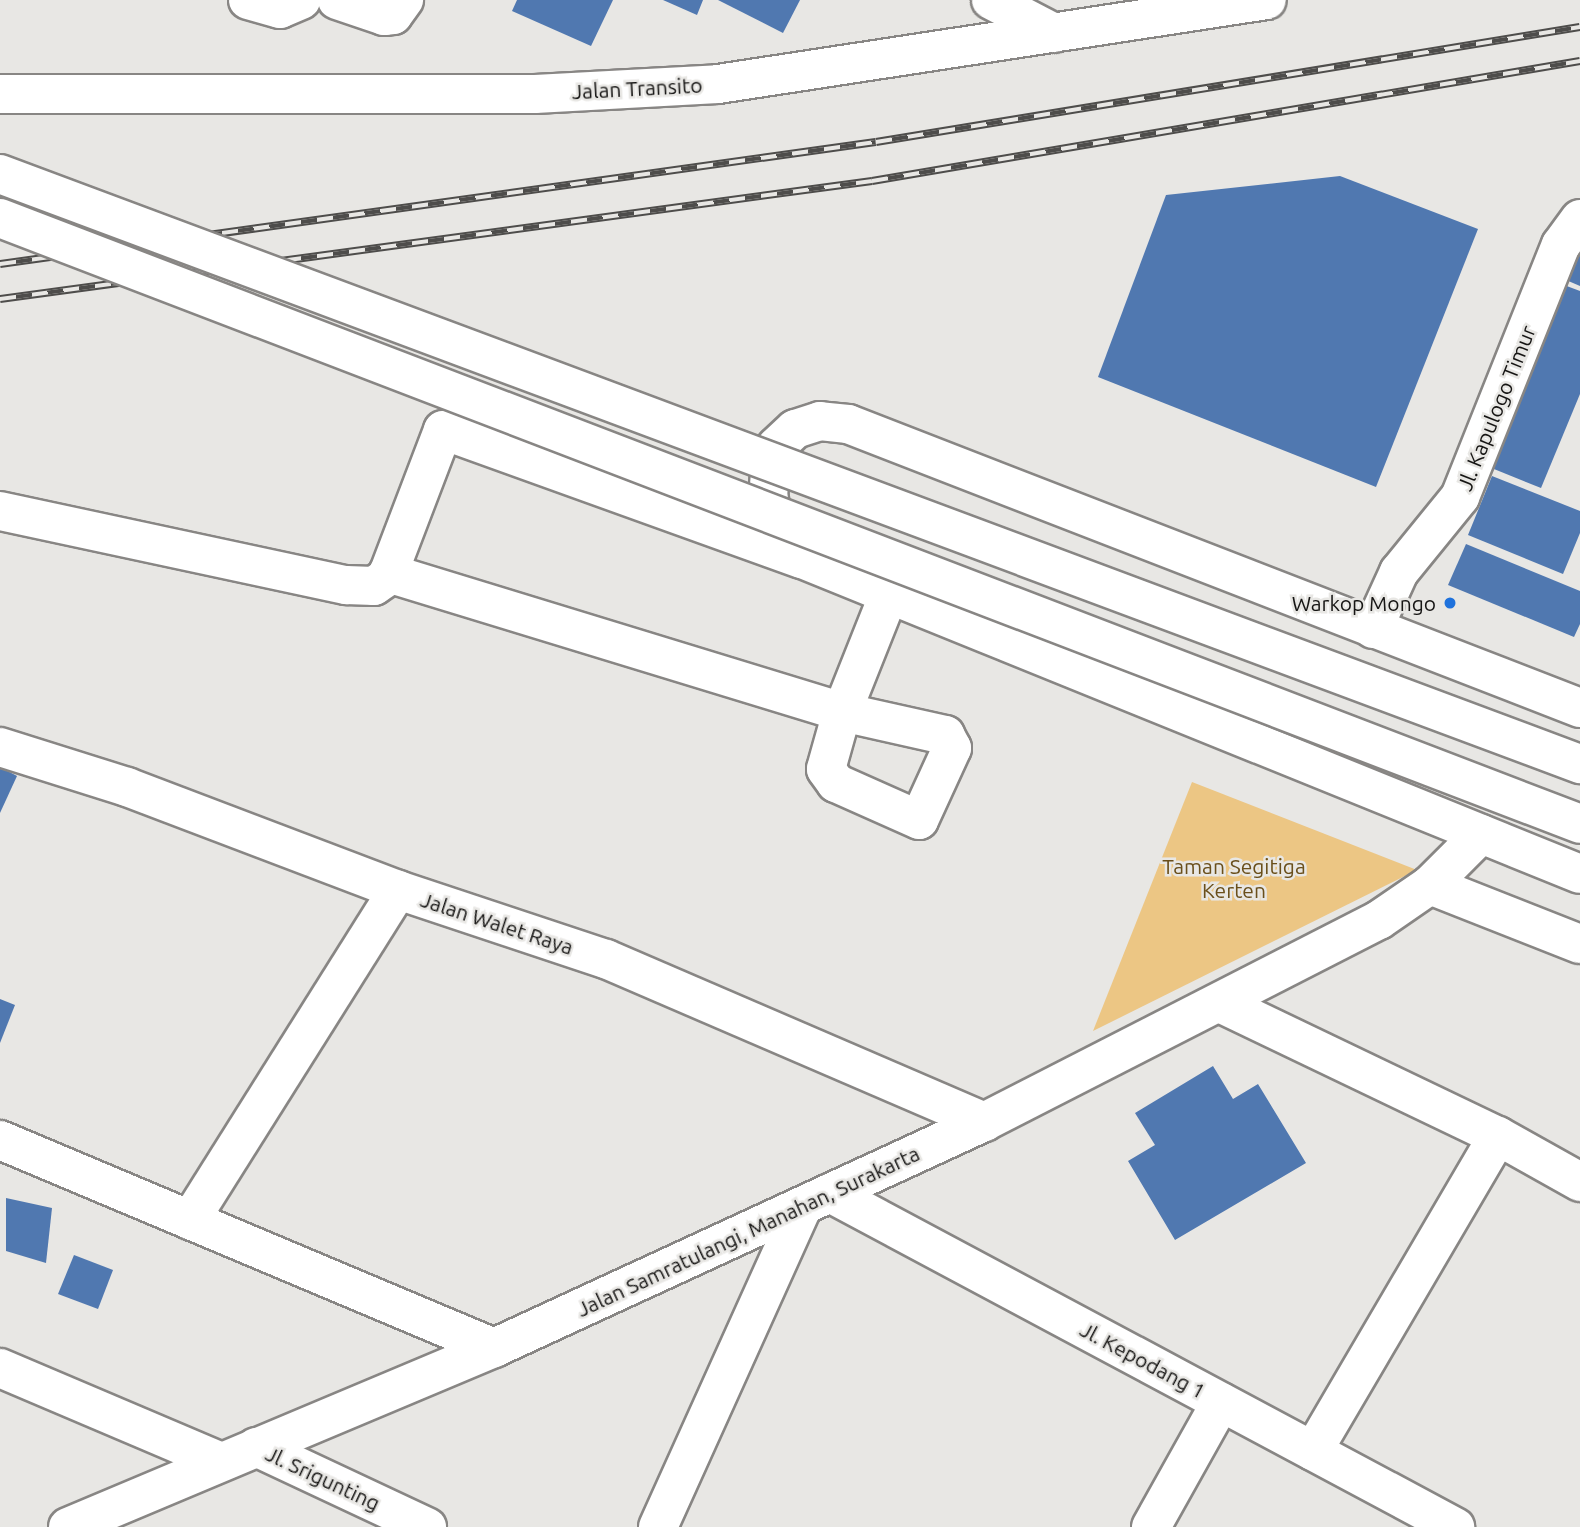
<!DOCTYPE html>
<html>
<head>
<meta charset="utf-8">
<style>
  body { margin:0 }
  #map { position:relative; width:1580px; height:1527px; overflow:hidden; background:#e8e7e4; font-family:Ubuntu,sans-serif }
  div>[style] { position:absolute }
  .green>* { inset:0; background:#ecc684 }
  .building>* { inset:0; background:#5078b0 }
  .roads { filter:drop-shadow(2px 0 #888684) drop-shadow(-2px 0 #888684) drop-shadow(0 2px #888684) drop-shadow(0 -2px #888684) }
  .minor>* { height:38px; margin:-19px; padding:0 19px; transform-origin:19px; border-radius:19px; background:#fff }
  .major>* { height:38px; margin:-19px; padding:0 19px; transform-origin:19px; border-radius:19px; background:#fff }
  .rail>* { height:8px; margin-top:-4px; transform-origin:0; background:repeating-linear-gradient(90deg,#e8e7e4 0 16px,#4e4d4b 0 32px); box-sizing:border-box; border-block:2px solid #4e4d4b }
  .bridges { filter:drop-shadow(2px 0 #888684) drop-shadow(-2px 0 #888684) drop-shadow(0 2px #888684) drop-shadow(0 -2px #888684) }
  .major-bridge>* { height:38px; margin:-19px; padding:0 19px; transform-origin:19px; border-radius:19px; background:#fff }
  .highway-bridge>* { height:38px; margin:-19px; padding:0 19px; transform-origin:19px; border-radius:19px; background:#fff }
  .dots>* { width:19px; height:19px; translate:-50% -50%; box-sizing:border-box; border:4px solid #e8e7e4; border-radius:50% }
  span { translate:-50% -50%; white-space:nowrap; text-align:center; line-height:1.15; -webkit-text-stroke:5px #e8e7e4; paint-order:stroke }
  .street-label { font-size:21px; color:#161514 }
  .poi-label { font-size:21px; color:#161514 }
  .right { translate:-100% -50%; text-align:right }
  .park-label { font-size:21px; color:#6a4f1b }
</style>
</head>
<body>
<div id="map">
  <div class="green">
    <i style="clip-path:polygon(1192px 782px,1417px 870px,1093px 1031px)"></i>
  </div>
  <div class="building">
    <i style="clip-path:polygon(517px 0,613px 0,591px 46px,512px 11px)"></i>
    <i style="clip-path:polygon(663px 0,703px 0,697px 15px)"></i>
    <i style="clip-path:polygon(718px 0,800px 0,783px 33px)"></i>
    <i style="clip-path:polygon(1340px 176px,1478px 229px,1376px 487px,1098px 377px,1166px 195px)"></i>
    <i style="clip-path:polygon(1580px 245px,1580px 286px,1566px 280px)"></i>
    <i style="clip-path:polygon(1564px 285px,1580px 291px,1580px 394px,1541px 488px,1489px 467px)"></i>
    <i style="clip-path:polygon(1492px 476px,1580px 511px,1580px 533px,1563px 574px,1468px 535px)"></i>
    <i style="clip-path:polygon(1466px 544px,1580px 591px,1580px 624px,1574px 637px,1448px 585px)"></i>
    <i style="clip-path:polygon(0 767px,17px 776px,0 813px)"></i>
    <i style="clip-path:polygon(0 999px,15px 1005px,0 1043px)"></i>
    <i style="clip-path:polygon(1213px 1066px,1233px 1099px,1258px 1084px,1306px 1163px,1175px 1240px,1128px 1161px,1155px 1145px,1135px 1113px)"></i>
    <i style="clip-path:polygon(6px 1198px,52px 1208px,46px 1263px,6px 1251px)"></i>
    <i style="clip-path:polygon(74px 1255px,113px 1270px,98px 1309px,58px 1294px)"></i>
  </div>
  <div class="roads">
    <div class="minor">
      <i style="left:248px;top:0;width:33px;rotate:16deg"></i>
      <i style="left:280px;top:9px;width:23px;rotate:-23deg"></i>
      <i style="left:337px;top:0;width:50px;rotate:18.8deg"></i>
      <i style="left:384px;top:16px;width:9px;rotate:-6deg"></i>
      <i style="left:393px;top:15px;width:19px;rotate:-54deg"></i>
      <i style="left:991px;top:0;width:71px;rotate:27.6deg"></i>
      <i style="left:0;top:94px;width:535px"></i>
      <i style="left:535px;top:94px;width:183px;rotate:-3.1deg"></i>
      <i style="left:718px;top:84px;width:555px;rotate:-8.7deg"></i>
      <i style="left:0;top:511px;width:354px;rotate:12.1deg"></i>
      <i style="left:346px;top:585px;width:28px;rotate:2deg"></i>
      <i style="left:374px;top:586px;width:16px;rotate:-35deg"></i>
      <i style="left:387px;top:577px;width:157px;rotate:-69.1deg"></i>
      <i style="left:443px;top:430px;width:381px;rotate:19.8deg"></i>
      <i style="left:388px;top:573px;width:475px;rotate:17deg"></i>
      <i style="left:842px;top:712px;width:106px;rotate:12.6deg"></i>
      <i style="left:945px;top:735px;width:15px;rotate:62deg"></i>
      <i style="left:952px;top:748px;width:79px;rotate:114.6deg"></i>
      <i style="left:919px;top:820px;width:91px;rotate:-156deg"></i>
      <i style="left:836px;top:783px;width:17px;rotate:-126deg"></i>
      <i style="left:826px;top:769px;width:59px;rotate:-74.3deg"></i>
      <i style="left:842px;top:712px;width:127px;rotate:-68.3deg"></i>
      <i style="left:1373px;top:629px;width:63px;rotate:-65.5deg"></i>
      <i style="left:1399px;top:572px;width:97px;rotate:-50.9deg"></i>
      <i style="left:1460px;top:497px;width:271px;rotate:-68.2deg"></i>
      <i style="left:1561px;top:245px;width:32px;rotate:-54deg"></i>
      <i style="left:0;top:747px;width:133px;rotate:17.5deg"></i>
      <i style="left:127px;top:787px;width:290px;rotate:20.8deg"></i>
      <i style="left:398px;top:890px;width:219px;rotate:18.4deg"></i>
      <i style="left:606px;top:959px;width:412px;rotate:23.3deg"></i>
      <i style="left:1220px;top:1003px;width:308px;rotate:25.6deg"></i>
      <i style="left:1498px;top:1136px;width:94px;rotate:29.3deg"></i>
      <i style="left:0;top:1140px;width:536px;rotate:22.83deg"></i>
      <i style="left:830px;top:1193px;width:709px;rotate:28.12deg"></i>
      <i style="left:190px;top:1220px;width:390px;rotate:-57.8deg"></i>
      <i style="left:0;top:1368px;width:238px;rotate:23deg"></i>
      <i style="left:256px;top:1447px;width:189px;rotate:25.1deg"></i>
      <i style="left:1313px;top:1451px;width:365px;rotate:-59.6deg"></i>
      <i style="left:658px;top:1527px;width:352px;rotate:-65.7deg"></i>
      <i style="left:1151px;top:1527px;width:143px;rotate:-60.8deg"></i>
    </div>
    <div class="major">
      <i style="left:1580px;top:708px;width:785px;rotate:-158.79deg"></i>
      <i style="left:848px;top:424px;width:28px;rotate:-174deg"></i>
      <i style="left:820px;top:421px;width:26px;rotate:162deg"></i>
      <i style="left:795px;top:429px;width:26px;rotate:137deg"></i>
      <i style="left:776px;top:447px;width:16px;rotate:108deg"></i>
      <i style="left:771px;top:462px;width:33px;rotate:95deg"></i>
      <i style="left:768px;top:495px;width:35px;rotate:78deg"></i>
      <i style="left:775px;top:529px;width:40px;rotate:48deg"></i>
      <i style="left:802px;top:559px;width:839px;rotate:22.04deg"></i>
      <i style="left:1430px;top:885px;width:161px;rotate:21.5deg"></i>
      <i style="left:68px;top:1527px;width:462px;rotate:-22.8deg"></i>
      <i style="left:494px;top:1348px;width:540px;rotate:-24.76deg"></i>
      <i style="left:984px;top:1122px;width:444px;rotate:-27.1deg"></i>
      <i style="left:1379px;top:920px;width:62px;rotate:-34.5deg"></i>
      <i style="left:1430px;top:885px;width:72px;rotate:-45deg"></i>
    </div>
  </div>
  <div class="rail">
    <i style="left:0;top:264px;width:884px;rotate:-7.93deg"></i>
    <i style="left:876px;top:142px;width:713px;rotate:-9.28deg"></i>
    <i style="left:0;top:299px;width:880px;rotate:-7.71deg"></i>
    <i style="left:872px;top:181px;width:718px;rotate:-9.62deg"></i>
  </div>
  <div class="bridges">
    <div class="major-bridge">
      <i style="left:0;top:218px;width:1692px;rotate:20.98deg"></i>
    </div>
    <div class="highway-bridge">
      <i style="left:0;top:174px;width:1687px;rotate:20.48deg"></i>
    </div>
  </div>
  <div class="dots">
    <i style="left:1450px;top:603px;background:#1f72dc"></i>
  </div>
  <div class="street-label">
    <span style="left:637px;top:88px;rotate:-3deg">Jalan Transito</span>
    <span style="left:1496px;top:408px;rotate:-68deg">Jl. Kapulogo Timur</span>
    <span style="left:497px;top:923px;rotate:18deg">Jalan Walet Raya</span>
    <span style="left:748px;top:1231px;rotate:-25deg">Jalan Samratulangi, Manahan, Surakarta</span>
    <span style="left:1143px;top:1360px;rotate:28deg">Jl. Kepodang 1</span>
    <span style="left:323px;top:1478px;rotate:25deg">Jl. Srigunting</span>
  </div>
  <div class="poi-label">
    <span class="right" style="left:1436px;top:603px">Warkop Mongo</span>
  </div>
  <div class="park-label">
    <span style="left:1234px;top:878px">Taman Segitiga<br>Kerten</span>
  </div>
</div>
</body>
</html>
